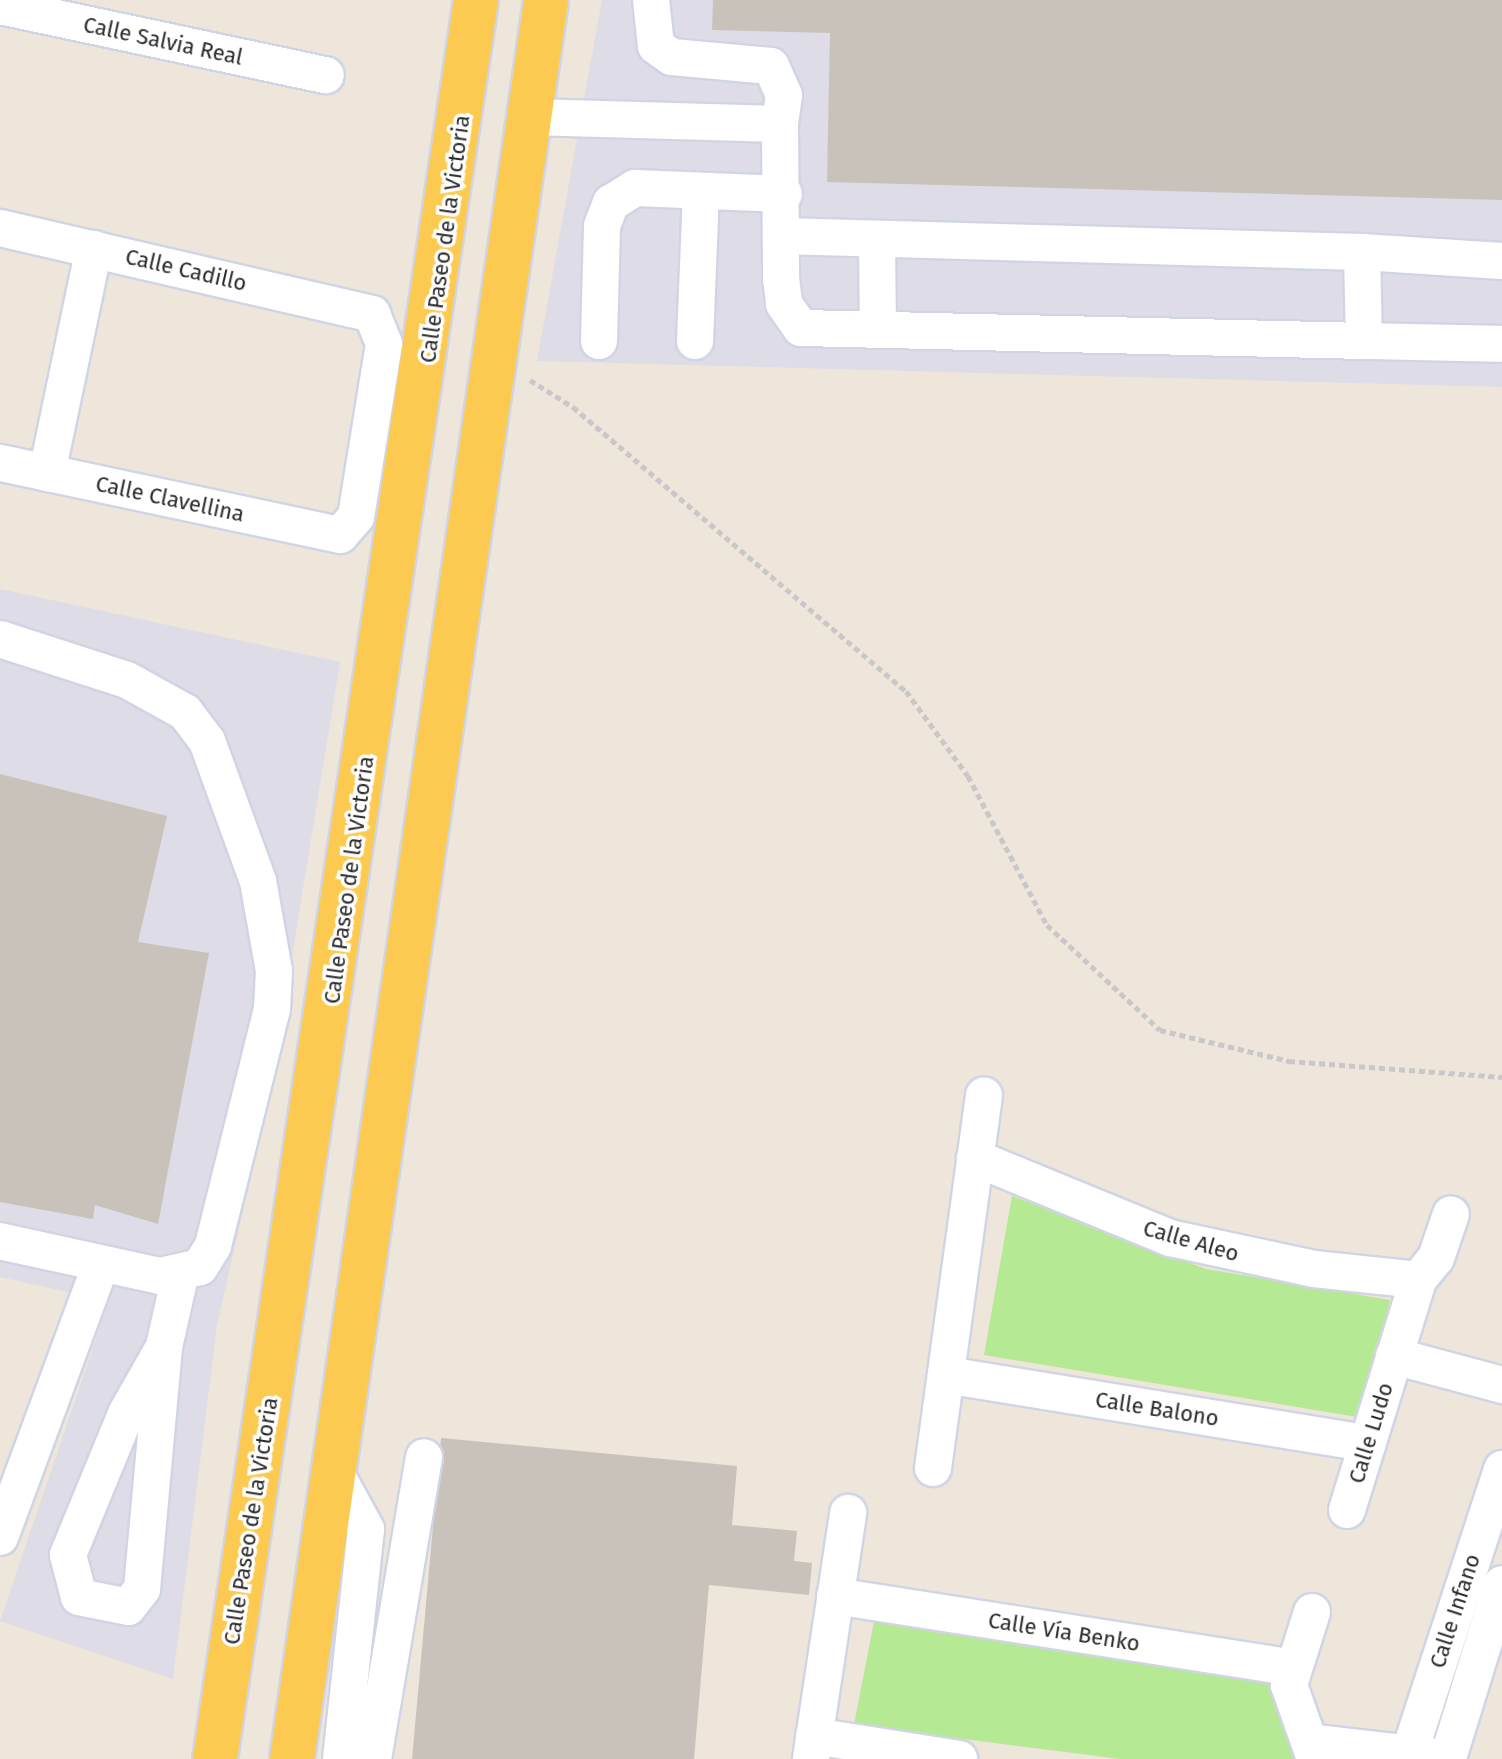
<!DOCTYPE html>
<html>
<head>
<meta charset="utf-8">
<style>
  body { margin:0 }
  #map { position:relative; width:1502px; height:1759px; overflow:hidden; background:#eee5db; font-family:"Fira Sans",sans-serif }
  div>[style] { position:absolute }
  .industrial>* { inset:0; background:#dedce6 }
  .green>* { inset:0; background:#b6e993 }
  .building>* { inset:0; background:#c9c2bb }
  .path>* { height:5px; margin-top:-2.5px; transform-origin:0; background:repeating-linear-gradient(90deg,#c8c8c8 0 6px,transparent 0 10px) }
  .roads { filter:drop-shadow(2px 0 #d0d5e5) drop-shadow(-2px 0 #d0d5e5) drop-shadow(0 2px #d0d5e5) drop-shadow(0 -2px #d0d5e5) }
  .minor>* { height:36px; margin:-18px; padding:0 18px; transform-origin:18px; border-radius:18px; background:#fff }
  .major>* { height:44px; margin:-22px; padding:0 22px; transform-origin:22px; border-radius:22px; background:#fdca51 }
  span { translate:-50% -50%; white-space:nowrap; text-align:center; line-height:1.15; -webkit-text-stroke:7px #fff; paint-order:stroke }
  .street-label { font-size:22px; color:#2a2a2a }
</style>
</head>
<body>
<div id="map">
  <div class="industrial">
    <i style="clip-path:polygon(602px 0,1502px 0,1502px 387px,537px 361px)"></i>
    <i style="clip-path:polygon(0 589px,340px 662px,269px 1097px,217px 1325px,173px 1679px,0 1621px,109px 1301px,0 1277px)"></i>
  </div>
  <div class="green">
    <i style="clip-path:polygon(1012px 1196px,1206px 1269px,1390px 1300px,1363px 1418px,984px 1355px)"></i>
    <i style="clip-path:polygon(875px 1616px,1278px 1683px,1293px 1759px,1120px 1759px,854px 1725px)"></i>
  </div>
  <div class="building">
    <i style="clip-path:polygon(713px 0,1502px 0,1502px 200px,827px 182px,830px 33px,712px 30px)"></i>
    <i style="clip-path:polygon(0 774px,167px 816px,138px 942px,209px 953px,158px 1224px,95px 1205px,93px 1219px,0 1202px)"></i>
    <i style="clip-path:polygon(441px 1438px,737px 1466px,732px 1525px,797px 1531px,794px 1561px,812px 1563px,809px 1595px,709px 1585px,694px 1759px,412px 1759px)"></i>
  </div>
  <div class="path">
    <i style="left:530px;top:380px;width:51px;rotate:32.1deg"></i>
    <i style="left:573px;top:407px;width:438px;rotate:40.5deg"></i>
    <i style="left:906px;top:691px;width:105px;rotate:53.9deg"></i>
    <i style="left:968px;top:776px;width:169px;rotate:62.1deg"></i>
    <i style="left:1047px;top:925px;width:154px;rotate:42.9deg"></i>
    <i style="left:1160px;top:1030px;width:133px;rotate:13.5deg"></i>
    <i style="left:1289px;top:1061px;width:214px;rotate:4.3deg"></i>
  </div>
  <div class="roads">
    <div class="minor">
      <i style="left:651px;top:0;width:46px;rotate:83.8deg"></i>
      <i style="left:656px;top:46px;width:19px;rotate:35deg"></i>
      <i style="left:672px;top:57px;width:99px;rotate:5.2deg"></i>
      <i style="left:771px;top:66px;width:32px;rotate:66deg"></i>
      <i style="left:784px;top:95px;width:29px;rotate:98deg"></i>
      <i style="left:0;top:6px;width:333px;rotate:12deg"></i>
      <i style="left:530px;top:117px;width:250px;rotate:1.6deg"></i>
      <i style="left:780px;top:124px;width:154px;rotate:89.6deg"></i>
      <i style="left:781px;top:278px;width:26px;rotate:83deg"></i>
      <i style="left:784px;top:304px;width:29px;rotate:55deg"></i>
      <i style="left:801px;top:328px;width:563px;rotate:1.32deg"></i>
      <i style="left:1364px;top:341px;width:89px;rotate:-91.3deg"></i>
      <i style="left:1362px;top:252px;width:581px;rotate:-178.42deg"></i>
      <i style="left:0;top:228px;width:382px;rotate:13deg"></i>
      <i style="left:372px;top:314px;width:32px;rotate:68deg"></i>
      <i style="left:384px;top:344px;width:175px;rotate:99.2deg"></i>
      <i style="left:356px;top:517px;width:24px;rotate:132deg"></i>
      <i style="left:340px;top:535px;width:348px;rotate:-168deg"></i>
      <i style="left:877px;top:240px;width:89px;rotate:89.4deg"></i>
      <i style="left:1362px;top:252px;width:140px;rotate:3.7deg"></i>
      <i style="left:599px;top:341px;width:115px;rotate:-88.5deg"></i>
      <i style="left:602px;top:226px;width:25px;rotate:-69deg"></i>
      <i style="left:611px;top:203px;width:28px;rotate:-32deg"></i>
      <i style="left:635px;top:188px;width:149px;rotate:2.3deg"></i>
      <i style="left:695px;top:341px;width:150px;rotate:-87.7deg"></i>
      <i style="left:1364px;top:341px;width:138px;rotate:1.2deg"></i>
      <i style="left:47px;top:473px;width:229px;rotate:-78.2deg"></i>
      <i style="left:0;top:639px;width:133px;rotate:17.9deg"></i>
      <i style="left:127px;top:680px;width:66px;rotate:28.9deg"></i>
      <i style="left:185px;top:712px;width:36px;rotate:53deg"></i>
      <i style="left:207px;top:741px;width:149px;rotate:70deg"></i>
      <i style="left:258px;top:881px;width:91px;rotate:79.9deg"></i>
      <i style="left:274px;top:971px;width:38px;rotate:93deg"></i>
      <i style="left:272px;top:1009px;width:244px;rotate:104deg"></i>
      <i style="left:213px;top:1246px;width:25px;rotate:122deg"></i>
      <i style="left:200px;top:1267px;width:41px;rotate:167.3deg"></i>
      <i style="left:160px;top:1276px;width:164px;rotate:-167.7deg"></i>
      <i style="left:975px;top:1158px;width:211px;rotate:22.3deg"></i>
      <i style="left:1170px;top:1238px;width:147px;rotate:12.1deg"></i>
      <i style="left:1314px;top:1269px;width:105px;rotate:6deg"></i>
      <i style="left:164px;top:1347px;width:77px;rotate:119.6deg"></i>
      <i style="left:126px;top:1414px;width:152px;rotate:112.4deg"></i>
      <i style="left:68px;top:1555px;width:43px;rotate:75.3deg"></i>
      <i style="left:79px;top:1597px;width:50px;rotate:11.5deg"></i>
      <i style="left:128px;top:1607px;width:23px;rotate:-52deg"></i>
      <i style="left:142px;top:1589px;width:243px;rotate:-84.8deg"></i>
      <i style="left:164px;top:1347px;width:73px;rotate:-77.3deg"></i>
      <i style="left:1394px;top:1356px;width:112px;rotate:15deg"></i>
      <i style="left:946px;top:1375px;width:427px;rotate:9.2deg"></i>
      <i style="left:332px;top:1467px;width:71px;rotate:61.3deg"></i>
      <i style="left:366px;top:1529px;width:231px;rotate:96.2deg"></i>
      <i style="left:933px;top:1468px;width:376px;rotate:-82.2deg"></i>
      <i style="left:1347px;top:1510px;width:241px;rotate:-72.8deg"></i>
      <i style="left:1418px;top:1280px;width:28px;rotate:-51deg"></i>
      <i style="left:1436px;top:1258px;width:46px;rotate:-71.2deg"></i>
      <i style="left:0;top:1537px;width:291px;rotate:-69.7deg"></i>
      <i style="left:835px;top:1596px;width:464px;rotate:8.9deg"></i>
      <i style="left:1312px;top:1612px;width:77px;rotate:107.5deg"></i>
      <i style="left:1289px;top:1685px;width:78px;rotate:70.6deg"></i>
      <i style="left:814px;top:1736px;width:147px;rotate:9deg"></i>
      <i style="left:1316px;top:1743px;width:115px;rotate:6.5deg"></i>
      <i style="left:1409px;top:1754px;width:300px;rotate:-71.9deg"></i>
      <i style="left:1448px;top:1758px;width:182px;rotate:-72.8deg"></i>
      <i style="left:373px;top:1759px;width:306px;rotate:-80.4deg"></i>
      <i style="left:811px;top:1759px;width:249px;rotate:-81.4deg"></i>
    </div>
    <div class="major">
      <i style="left:215px;top:1759px;width:1778px;rotate:-81.56deg"></i>
      <i style="left:292px;top:1759px;width:1777px;rotate:-81.78deg"></i>
    </div>
  </div>
  <div class="street-label">
    <span style="left:163px;top:41px;rotate:12deg">Calle Salvia Real</span>
    <span style="left:445px;top:239px;rotate:-82deg">Calle Paseo de la Victoria</span>
    <span style="left:186px;top:270px;rotate:13deg">Calle Cadillo</span>
    <span style="left:170px;top:499px;rotate:12deg">Calle Clavellina</span>
    <span style="left:349px;top:880px;rotate:-82deg">Calle Paseo de la Victoria</span>
    <span style="left:1191px;top:1241px;rotate:16deg">Calle Aleo</span>
    <span style="left:1157px;top:1409px;rotate:9deg">Calle Balono</span>
    <span style="left:1371px;top:1433px;rotate:-73deg">Calle Ludo</span>
    <span style="left:251px;top:1521px;rotate:-81deg">Calle Paseo de la Victoria</span>
    <span style="left:1455px;top:1611px;rotate:-72deg">Calle Infano</span>
    <span style="left:1064px;top:1632px;rotate:9deg">Calle Vía Benko</span>
  </div>
</div>
</body>
</html>
